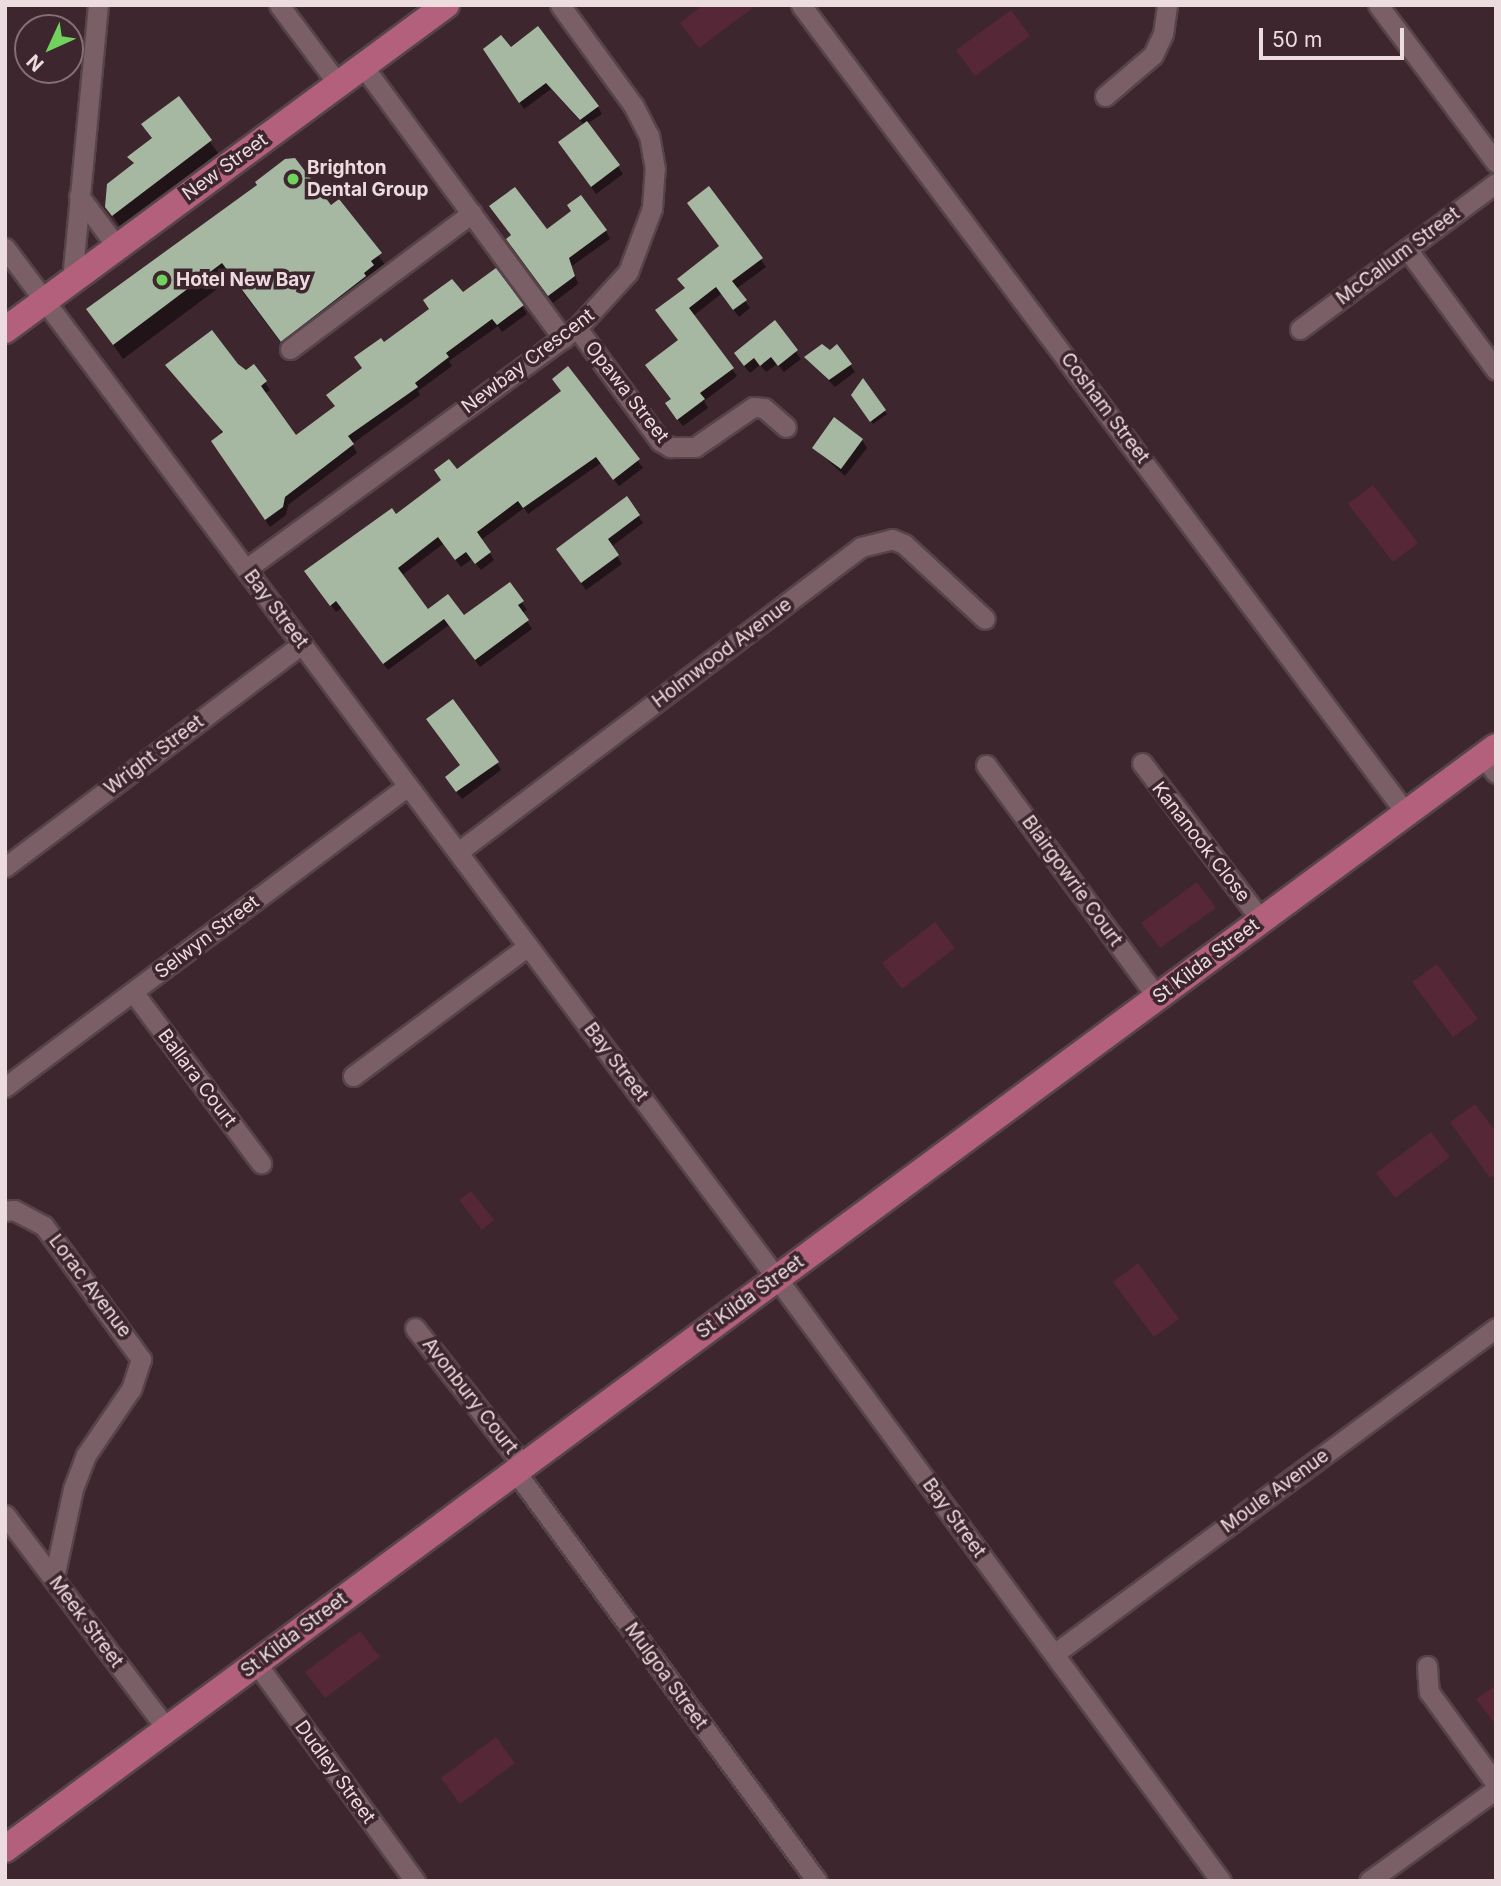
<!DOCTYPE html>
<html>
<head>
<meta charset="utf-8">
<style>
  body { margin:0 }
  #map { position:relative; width:1501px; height:1886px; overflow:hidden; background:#3d262d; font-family:Inter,sans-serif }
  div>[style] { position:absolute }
  .green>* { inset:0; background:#552737 }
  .shadow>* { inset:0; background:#0007 }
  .building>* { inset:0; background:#a6b8a2 }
  .roads { filter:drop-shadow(2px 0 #57444a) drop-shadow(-2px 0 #57444a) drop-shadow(0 2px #57444a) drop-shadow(0 -2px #57444a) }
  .minor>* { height:19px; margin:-9.5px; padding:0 9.5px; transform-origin:9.5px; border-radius:9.5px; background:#7a5f67 }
  .major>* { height:26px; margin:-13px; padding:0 13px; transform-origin:13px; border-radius:13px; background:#b3607d }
  .dots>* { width:19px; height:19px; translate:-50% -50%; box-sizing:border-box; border:4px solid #3d262d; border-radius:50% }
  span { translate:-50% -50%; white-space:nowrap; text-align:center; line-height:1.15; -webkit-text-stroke:7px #3d262d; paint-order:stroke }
  .street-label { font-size:19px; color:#ecdce0 }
  .poi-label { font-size:19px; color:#ecdce0; font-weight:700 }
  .left { translate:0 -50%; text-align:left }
  .frame { position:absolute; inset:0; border:7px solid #ecdce0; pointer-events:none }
  .north { position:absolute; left:14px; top:14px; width:70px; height:70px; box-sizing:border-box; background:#3d262d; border:2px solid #836f75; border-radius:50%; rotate:225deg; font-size:19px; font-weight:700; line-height:28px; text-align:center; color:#ecdce0 }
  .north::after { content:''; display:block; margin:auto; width:24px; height:32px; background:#72d25e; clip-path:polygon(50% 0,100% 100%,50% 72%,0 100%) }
  .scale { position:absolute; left:1259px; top:28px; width:145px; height:32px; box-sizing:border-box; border:4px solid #ecdce0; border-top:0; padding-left:9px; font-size:21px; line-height:24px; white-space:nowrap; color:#ecdce0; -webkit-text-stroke:5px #3d262d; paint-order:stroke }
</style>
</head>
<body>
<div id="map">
  <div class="green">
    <i style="clip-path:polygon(703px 5px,752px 5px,754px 7px,699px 48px,680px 23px)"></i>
    <i style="clip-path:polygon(1011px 10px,1030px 36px,975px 76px,956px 50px)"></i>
    <i style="clip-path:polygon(1373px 485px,1418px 543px,1393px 562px,1348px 504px)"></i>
    <i style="clip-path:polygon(1197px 882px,1216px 908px,1160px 948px,1141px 923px)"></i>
    <i style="clip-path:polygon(935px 922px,955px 948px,902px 989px,882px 963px)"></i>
    <i style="clip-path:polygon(1437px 964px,1478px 1019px,1453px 1037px,1412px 982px)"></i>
    <i style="clip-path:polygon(1475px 1104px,1496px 1132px,1496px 1174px,1490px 1178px,1450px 1122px)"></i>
    <i style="clip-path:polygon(1431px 1132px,1450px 1157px,1395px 1198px,1376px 1173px)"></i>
    <i style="clip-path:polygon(471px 1191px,494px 1220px,482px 1230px,459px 1200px)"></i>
    <i style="clip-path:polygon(1138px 1263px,1179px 1319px,1154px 1337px,1113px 1282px)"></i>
    <i style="clip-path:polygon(360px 1631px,380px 1657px,325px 1698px,305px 1672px)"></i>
    <i style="clip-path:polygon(1496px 1685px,1496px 1724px,1495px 1724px,1476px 1699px)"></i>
    <i style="clip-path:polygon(496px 1737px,515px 1763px,460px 1804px,441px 1778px)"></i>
  </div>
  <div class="shadow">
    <i style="clip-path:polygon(510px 50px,598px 107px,602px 114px,587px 124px,623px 174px,596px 194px,564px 150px,584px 125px,551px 89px,524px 109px,489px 56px)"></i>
    <i style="clip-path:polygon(178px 98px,218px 153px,121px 228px,107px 207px,134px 165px,130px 157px,153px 140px,144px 124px)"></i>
    <i style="clip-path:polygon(709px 189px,766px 267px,736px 289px,750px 308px,739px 317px,721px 294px,693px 316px,737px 376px,704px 401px,708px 408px,683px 426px,671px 411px,686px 289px,721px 247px)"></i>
    <i style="clip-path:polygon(339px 201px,389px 270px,291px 356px,232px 278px,123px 359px,89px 309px)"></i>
    <i style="clip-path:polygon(547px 231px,606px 231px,610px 239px,572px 266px,578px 284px,553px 303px,512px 247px)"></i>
    <i style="clip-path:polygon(462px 295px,522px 306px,527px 314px,502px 332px,498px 326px,449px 361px,452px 366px,418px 391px,420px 395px,352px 444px,357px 453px,288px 505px,286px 515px,270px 527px,217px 449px,236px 365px,247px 372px,254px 367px,270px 390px,264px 394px,296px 438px,336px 407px,384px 345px)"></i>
    <i style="clip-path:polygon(775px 323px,801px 359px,784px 372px,777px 364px,766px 372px,760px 365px,750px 373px,740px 361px)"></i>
    <i style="clip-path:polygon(807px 358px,850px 365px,855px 372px,835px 387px)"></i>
    <i style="clip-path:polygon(568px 368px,643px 468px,619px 486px,601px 463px,528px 514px,524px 508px,481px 540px,494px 560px,481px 570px,472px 559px,461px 567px,443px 544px,401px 576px,428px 611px,464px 618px,509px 584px,527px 610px,522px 613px,532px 629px,480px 667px,449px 625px,388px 670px,342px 608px,336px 612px,311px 579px,563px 393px)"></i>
    <i style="clip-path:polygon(863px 381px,887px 414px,873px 424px,853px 395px)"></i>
    <i style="clip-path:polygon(862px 440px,867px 448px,845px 476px,814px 448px)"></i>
    <i style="clip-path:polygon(626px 499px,643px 523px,611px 547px,622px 564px,586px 590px,562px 557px)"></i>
    <i style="clip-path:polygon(497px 763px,501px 770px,462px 799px,451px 785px,462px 767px)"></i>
  </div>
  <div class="building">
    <i style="clip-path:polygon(538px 26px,599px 106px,580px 120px,546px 83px,519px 103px,483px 49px,501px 35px,511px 47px)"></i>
    <i style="clip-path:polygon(179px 96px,212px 140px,112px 216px,105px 207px,107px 184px,134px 163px,127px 157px,152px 138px,141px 124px)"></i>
    <i style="clip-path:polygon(587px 121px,620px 165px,591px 187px,558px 142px)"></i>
    <i style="clip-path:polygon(295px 158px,331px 205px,339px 199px,382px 253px,371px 261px,374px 265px,364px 273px,366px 276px,281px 342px,222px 263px,113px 345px,86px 309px,257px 185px,255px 182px,285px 159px)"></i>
    <i style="clip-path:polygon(709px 186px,763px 258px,732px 281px,747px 300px,733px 310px,716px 287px,689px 308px,734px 368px,700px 393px,705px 399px,677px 420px,665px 403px,671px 399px,645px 365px,678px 340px,655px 310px,685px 288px,677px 279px,719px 246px,687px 203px)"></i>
    <i style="clip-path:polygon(515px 187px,547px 229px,571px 211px,567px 205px,581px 195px,607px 230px,569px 258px,575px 276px,548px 296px,506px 239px,511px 235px,489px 206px)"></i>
    <i style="clip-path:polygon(496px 268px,524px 305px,497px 325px,492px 319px,446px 353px,449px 357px,415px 383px,418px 387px,348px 436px,354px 444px,285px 497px,283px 507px,265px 520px,211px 441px,223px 432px,165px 365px,212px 330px,238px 364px,246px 370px,254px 364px,267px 381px,261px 386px,296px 435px,335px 406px,326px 395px,362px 368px,354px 357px,381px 338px,384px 342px,429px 309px,423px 300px,452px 279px,463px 292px)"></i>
    <i style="clip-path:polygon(775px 320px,798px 350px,778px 366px,771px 357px,760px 366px,754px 358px,744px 366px,734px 353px)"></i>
    <i style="clip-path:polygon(822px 344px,830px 350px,837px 344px,852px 364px,829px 380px,804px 357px)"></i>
    <i style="clip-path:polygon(568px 366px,640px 459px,613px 480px,596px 457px,523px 508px,518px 501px,477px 532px,491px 552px,475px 564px,466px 552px,455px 560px,438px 537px,398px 568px,428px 609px,448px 594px,464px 615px,510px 582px,524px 601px,518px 605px,529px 620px,475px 660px,444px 619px,383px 664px,336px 601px,330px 606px,304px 571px,392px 508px,396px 514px,441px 480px,434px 470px,449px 459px,457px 469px,561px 391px,552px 379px)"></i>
    <i style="clip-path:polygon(863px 378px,886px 410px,870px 422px,851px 395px)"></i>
    <i style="clip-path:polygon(834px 417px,863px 439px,841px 469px,812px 448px)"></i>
    <i style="clip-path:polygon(627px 496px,640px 515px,608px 539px,619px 555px,581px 583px,556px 549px)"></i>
    <i style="clip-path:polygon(453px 699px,499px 762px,456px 792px,445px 777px,460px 765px,426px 719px)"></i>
  </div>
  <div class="roads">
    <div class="minor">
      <i style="left:279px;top:5px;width:99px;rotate:53.2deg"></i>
      <i style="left:801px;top:5px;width:1009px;rotate:53.18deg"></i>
      <i style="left:1378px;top:5px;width:197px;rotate:53.2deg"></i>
      <i style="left:363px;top:66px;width:338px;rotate:53.7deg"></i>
      <i style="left:1105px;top:96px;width:63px;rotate:-40.5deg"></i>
      <i style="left:1153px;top:55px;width:23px;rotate:-65deg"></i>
      <i style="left:1163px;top:34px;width:29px;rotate:-82deg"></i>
      <i style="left:79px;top:196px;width:64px;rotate:53.3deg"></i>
      <i style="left:5px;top:248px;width:1286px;rotate:53.16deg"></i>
      <i style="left:776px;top:1277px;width:750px;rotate:53.62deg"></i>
      <i style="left:1407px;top:249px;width:150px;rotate:53.7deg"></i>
      <i style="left:72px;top:280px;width:276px;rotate:-84.6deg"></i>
      <i style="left:577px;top:328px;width:140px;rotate:53.7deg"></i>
      <i style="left:660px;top:441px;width:12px;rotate:31deg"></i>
      <i style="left:670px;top:447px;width:25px"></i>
      <i style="left:695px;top:447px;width:70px;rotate:-34.6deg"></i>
      <i style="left:753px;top:407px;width:11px;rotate:5deg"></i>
      <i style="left:764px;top:408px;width:29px;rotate:41deg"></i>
      <i style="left:1300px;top:329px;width:244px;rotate:-36.7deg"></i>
      <i style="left:290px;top:349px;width:227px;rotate:-36.8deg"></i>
      <i style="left:246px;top:569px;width:409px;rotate:-36.1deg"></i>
      <i style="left:577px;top:328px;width:76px;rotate:-47.7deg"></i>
      <i style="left:628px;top:272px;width:68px;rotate:-69.4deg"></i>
      <i style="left:652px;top:208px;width:39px;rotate:-86deg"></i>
      <i style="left:655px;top:169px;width:34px;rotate:-100deg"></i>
      <i style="left:649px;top:136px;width:35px;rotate:-117deg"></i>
      <i style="left:633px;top:105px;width:124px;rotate:-126.1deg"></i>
      <i style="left:1483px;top:756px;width:21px;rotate:53deg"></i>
      <i style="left:1142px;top:763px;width:197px;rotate:52.8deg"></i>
      <i style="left:986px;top:765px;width:288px;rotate:53.6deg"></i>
      <i style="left:458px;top:852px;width:505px;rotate:-37.12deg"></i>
      <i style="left:861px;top:547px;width:32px;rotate:-14deg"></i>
      <i style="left:892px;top:539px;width:13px;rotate:23deg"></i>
      <i style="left:904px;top:544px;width:110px;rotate:42.8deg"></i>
      <i style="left:5px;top:867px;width:371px;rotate:-36.9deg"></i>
      <i style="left:133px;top:992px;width:214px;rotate:53.2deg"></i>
      <i style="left:353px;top:1076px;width:218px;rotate:-36.6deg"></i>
      <i style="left:5px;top:1087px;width:503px;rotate:-36.76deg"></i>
      <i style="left:5px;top:1211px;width:9px;rotate:-6deg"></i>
      <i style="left:14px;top:1210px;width:34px;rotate:28deg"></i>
      <i style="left:44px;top:1226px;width:165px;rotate:53.9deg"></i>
      <i style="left:141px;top:1359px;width:32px;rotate:108deg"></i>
      <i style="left:131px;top:1389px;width:80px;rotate:124.3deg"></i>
      <i style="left:86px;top:1455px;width:36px;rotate:111deg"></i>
      <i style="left:73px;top:1489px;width:91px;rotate:102.1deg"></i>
      <i style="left:415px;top:1328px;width:174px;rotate:51.8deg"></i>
      <i style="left:515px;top:1471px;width:509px;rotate:53.63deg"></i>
      <i style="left:5px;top:1515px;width:268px;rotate:52.9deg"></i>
      <i style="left:1054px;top:1654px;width:549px;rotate:-36.41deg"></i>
      <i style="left:256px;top:1663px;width:270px;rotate:53.9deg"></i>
      <i style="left:1427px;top:1666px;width:26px;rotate:86deg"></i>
      <i style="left:1429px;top:1692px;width:114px;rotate:53.9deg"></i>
      <i style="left:1369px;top:1881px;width:157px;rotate:-35.9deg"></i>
    </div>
    <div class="major">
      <i style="left:5px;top:330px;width:548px;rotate:-36.39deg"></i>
      <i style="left:5px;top:1849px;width:1854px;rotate:-36.47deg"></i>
    </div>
  </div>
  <div class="dots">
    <i style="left:293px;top:179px;background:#72d25e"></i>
    <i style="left:162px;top:280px;background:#72d25e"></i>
  </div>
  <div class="street-label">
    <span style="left:225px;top:167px;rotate:-36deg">New Street</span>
    <span style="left:1398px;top:256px;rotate:-37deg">McCallum Street</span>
    <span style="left:528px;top:361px;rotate:-37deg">Newbay Crescent</span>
    <span style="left:627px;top:392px;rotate:52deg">Opawa Street</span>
    <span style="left:1105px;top:408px;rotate:53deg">Cosham Street</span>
    <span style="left:276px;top:609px;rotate:53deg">Bay Street</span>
    <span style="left:722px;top:653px;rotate:-37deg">Holmwood Avenue</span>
    <span style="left:154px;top:755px;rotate:-37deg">Wright Street</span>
    <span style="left:1201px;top:842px;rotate:52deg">Kananook Close</span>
    <span style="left:1072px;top:881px;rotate:54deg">Blairgowrie Court</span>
    <span style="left:207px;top:937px;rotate:-37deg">Selwyn Street</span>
    <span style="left:1206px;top:961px;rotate:-37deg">St Kilda Street</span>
    <span style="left:616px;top:1062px;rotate:53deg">Bay Street</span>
    <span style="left:197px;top:1078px;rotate:53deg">Ballara Court</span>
    <span style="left:90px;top:1286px;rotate:53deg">Lorac Avenue</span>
    <span style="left:750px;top:1297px;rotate:-36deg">St Kilda Street</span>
    <span style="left:470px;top:1396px;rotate:52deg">Avonbury Court</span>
    <span style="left:1275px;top:1491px;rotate:-36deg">Moule Avenue</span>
    <span style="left:954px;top:1518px;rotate:54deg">Bay Street</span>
    <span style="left:86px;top:1622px;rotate:53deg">Meek Street</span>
    <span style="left:294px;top:1635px;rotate:-37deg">St Kilda Street</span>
    <span style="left:666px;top:1676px;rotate:54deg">Mulgoa Street</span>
    <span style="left:335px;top:1772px;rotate:54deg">Dudley Street</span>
  </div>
  <div class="poi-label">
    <span class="left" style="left:307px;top:179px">Brighton<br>Dental Group</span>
    <span class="left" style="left:176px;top:280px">Hotel New Bay</span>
  </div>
  <div class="frame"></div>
  <div class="north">N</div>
  <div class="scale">50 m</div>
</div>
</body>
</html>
